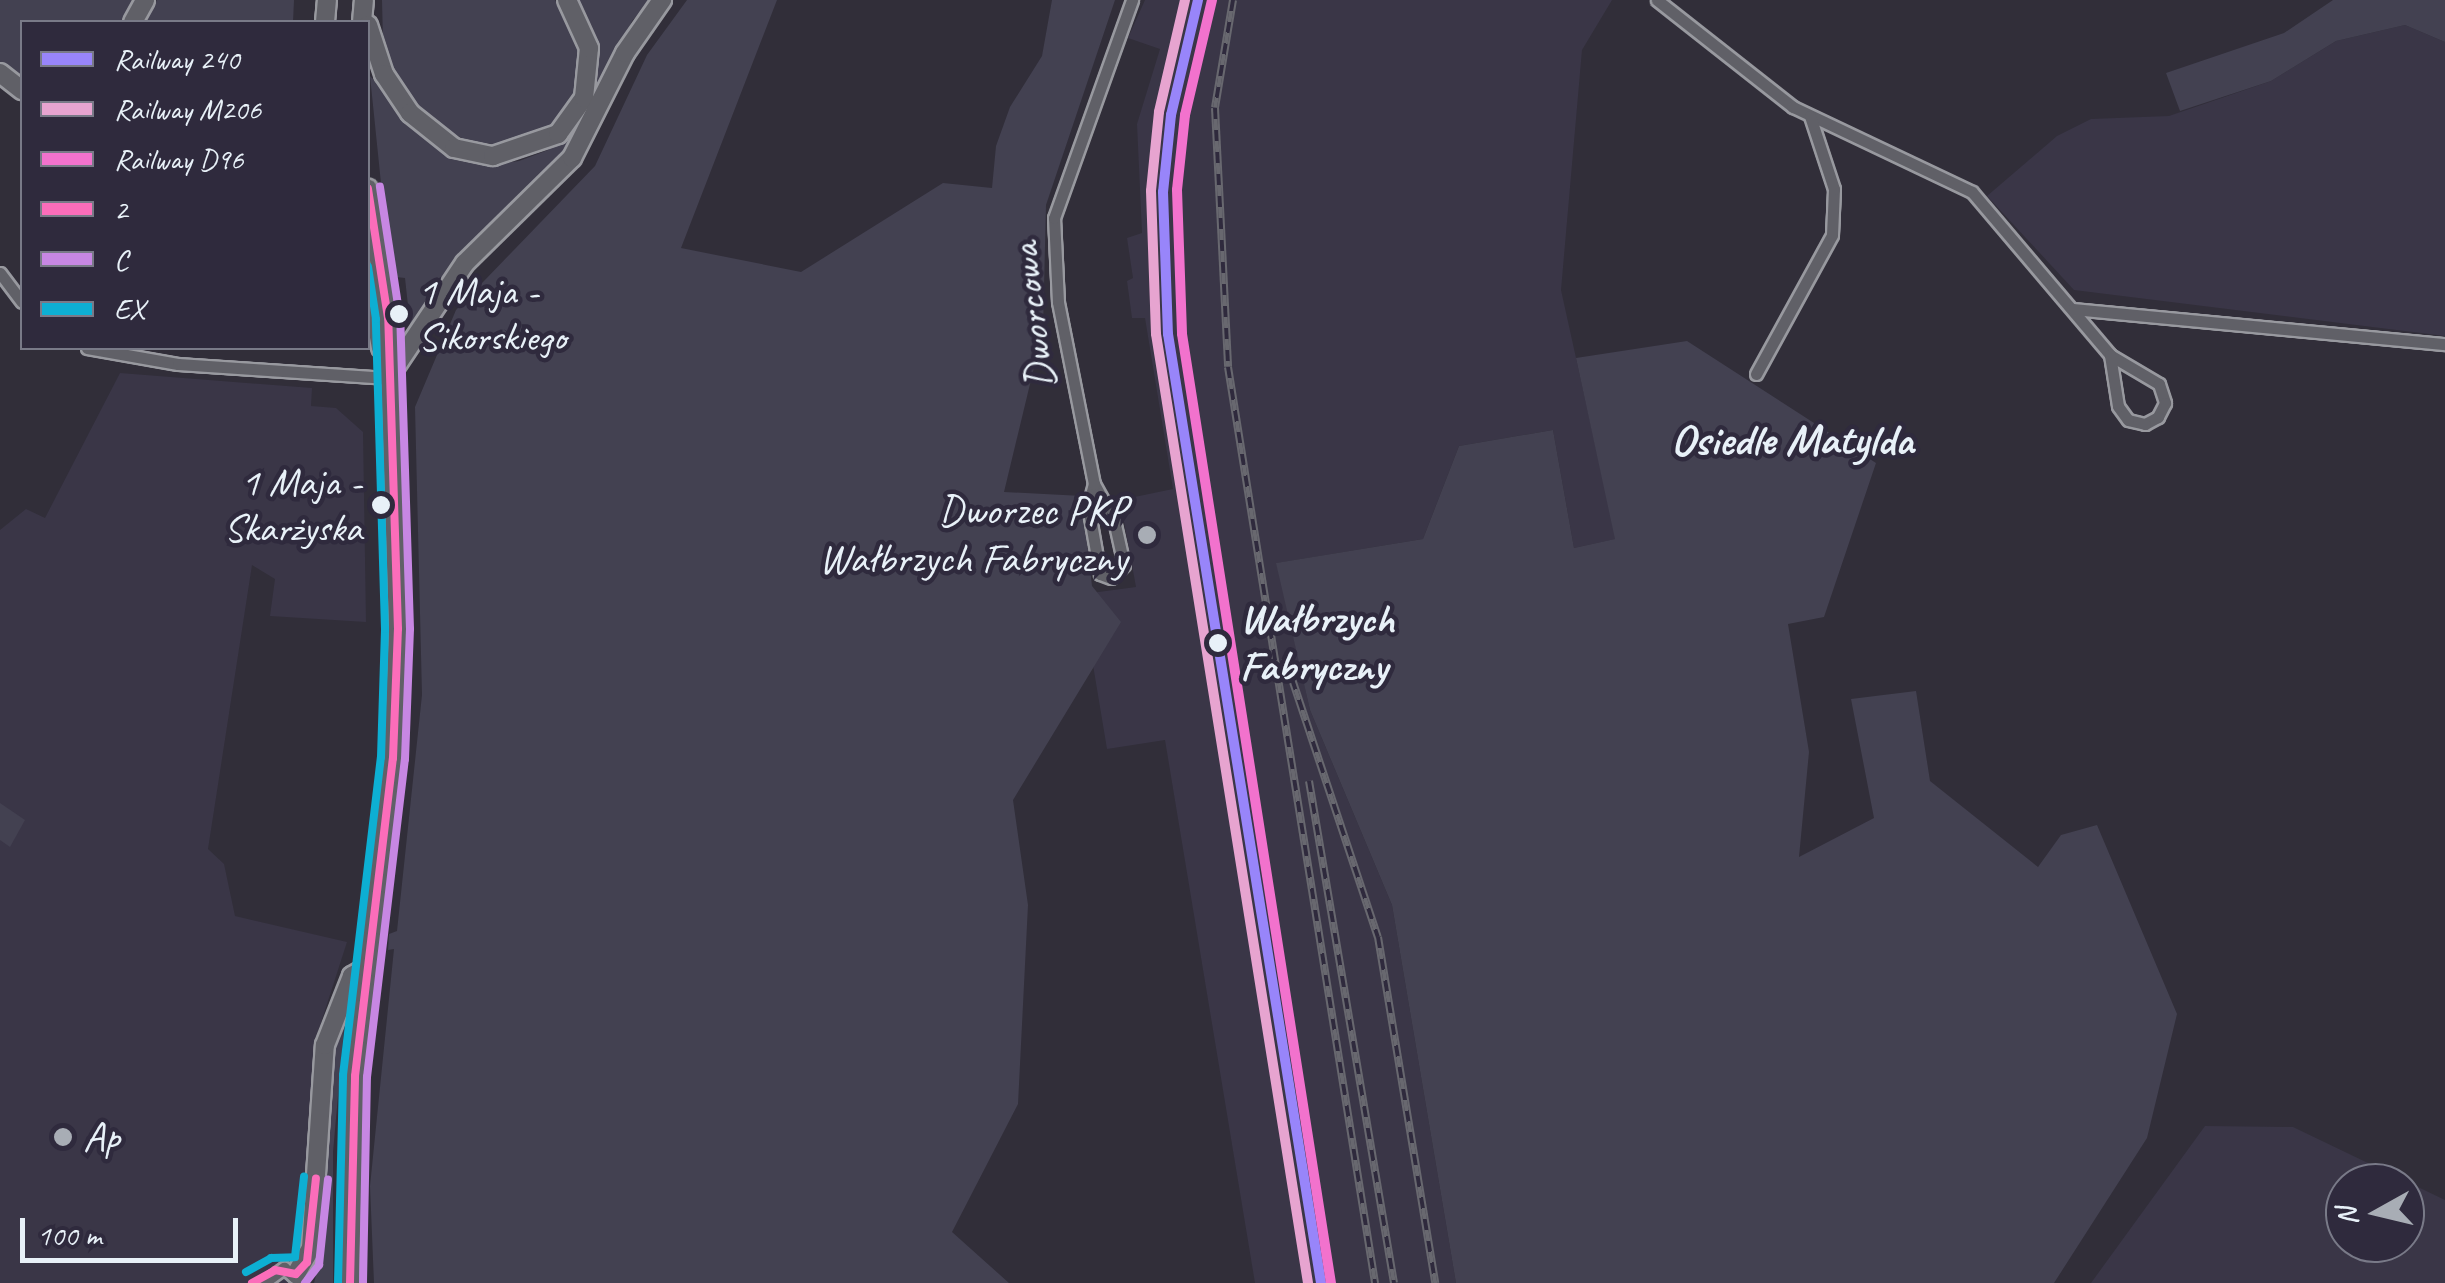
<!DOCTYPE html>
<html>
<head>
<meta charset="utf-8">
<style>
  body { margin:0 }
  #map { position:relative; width:2445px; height:1283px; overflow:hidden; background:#312e39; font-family:Caveat,sans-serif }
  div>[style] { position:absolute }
  .built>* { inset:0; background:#3a3647 }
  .green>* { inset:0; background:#434151 }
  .roads { filter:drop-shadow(2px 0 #98999f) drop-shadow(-2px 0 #98999f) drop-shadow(0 2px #98999f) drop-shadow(0 -2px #98999f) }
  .street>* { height:11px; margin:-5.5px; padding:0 5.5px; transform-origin:5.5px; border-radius:5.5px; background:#606067 }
  .primary>* { height:18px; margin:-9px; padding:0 9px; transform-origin:9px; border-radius:9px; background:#606067 }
  .rail>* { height:8px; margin-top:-4px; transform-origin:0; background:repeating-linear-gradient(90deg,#2f2a3d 0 11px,#68686f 0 22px); box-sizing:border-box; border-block:2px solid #68686f }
  .bus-1>* { height:8px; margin:-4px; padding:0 4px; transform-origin:4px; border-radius:4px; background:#fb6dba }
  .bus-2>* { height:8px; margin:-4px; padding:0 4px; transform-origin:4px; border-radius:4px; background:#c787e3 }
  .bus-3>* { height:8px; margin:-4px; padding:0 4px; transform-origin:4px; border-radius:4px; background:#0dafd3 }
  .rail-1>* { height:10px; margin:-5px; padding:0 5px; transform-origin:5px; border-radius:5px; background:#9885fa }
  .rail-2>* { height:10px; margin:-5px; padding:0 5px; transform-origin:5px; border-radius:5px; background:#e7a4d0 }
  .rail-3>* { height:10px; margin:-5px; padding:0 5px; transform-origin:5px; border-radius:5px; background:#f272cd }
  .dots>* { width:28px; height:28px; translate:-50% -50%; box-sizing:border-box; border:5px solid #2f2a3d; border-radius:50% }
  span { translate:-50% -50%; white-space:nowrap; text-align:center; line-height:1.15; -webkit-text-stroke:9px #2f2a3d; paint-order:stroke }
  .bus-label { font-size:40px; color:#e8f1f8 }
  .left { translate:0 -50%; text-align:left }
  .right { translate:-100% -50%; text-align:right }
  .street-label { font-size:42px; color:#e8f1f8 }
  .poi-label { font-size:42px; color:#e8f1f8 }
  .stop-label { font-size:42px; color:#e8f1f8; font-weight:700 }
  .neighbourhood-label { font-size:45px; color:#e8f1f8; font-weight:700 }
  .legend { position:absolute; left:20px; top:20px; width:350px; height:330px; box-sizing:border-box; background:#2f2a3d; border:2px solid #797a88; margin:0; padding:12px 18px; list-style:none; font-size:30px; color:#e8f1f8 }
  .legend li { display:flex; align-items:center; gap:20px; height:50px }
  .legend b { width:50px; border:2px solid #797a88 }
  .north { position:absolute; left:2325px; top:1163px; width:100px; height:100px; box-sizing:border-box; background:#2f2a3d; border:2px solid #797a88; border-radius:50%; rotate:262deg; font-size:28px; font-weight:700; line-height:40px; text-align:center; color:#e8f1f8 }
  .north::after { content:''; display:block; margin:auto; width:35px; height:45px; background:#a8adb5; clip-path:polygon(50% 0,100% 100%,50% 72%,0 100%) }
  .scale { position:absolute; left:20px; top:1218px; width:218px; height:45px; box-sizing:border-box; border:5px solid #e8f1f8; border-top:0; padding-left:12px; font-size:30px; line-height:35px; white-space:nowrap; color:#e8f1f8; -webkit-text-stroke:8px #2f2a3d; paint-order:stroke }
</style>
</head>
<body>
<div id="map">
  <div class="built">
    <i style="clip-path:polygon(1145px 0,1612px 0,1582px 50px,1561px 290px,1616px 539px,1574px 548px,1553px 430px,1459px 446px,1423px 539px,1277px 563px,1310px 710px,1392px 905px,1456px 1283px,1255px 1283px,1165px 740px,1107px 749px,1086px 623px,1091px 593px,1136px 587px,1120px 500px,1173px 489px,1145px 318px,1132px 318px,1127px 281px,1133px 278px,1127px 238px,1142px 233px,1137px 124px,1160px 49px,1128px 38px)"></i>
    <i style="clip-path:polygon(2405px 25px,2445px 42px,2445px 336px,2074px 290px,1987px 196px,2057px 136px,2091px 119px,2169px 116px,2271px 81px,2336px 41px)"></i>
    <i style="clip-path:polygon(120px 373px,312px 388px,311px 406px,336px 408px,363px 432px,366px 622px,270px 616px,275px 579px,252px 565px,208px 849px,224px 864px,235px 916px,347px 942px,318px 1032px,304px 1244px,293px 1258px,309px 1283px,0 1283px,0 530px,26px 509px,45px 518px)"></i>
    <i style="clip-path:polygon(evenodd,2205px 1126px,2293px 1127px,2445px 1200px,2445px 1283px,2091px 1283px,2205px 1126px,2345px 1183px,2405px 1183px,2405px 1243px,2345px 1243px,2345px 1183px)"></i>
  </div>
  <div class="green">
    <i style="clip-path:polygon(0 0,134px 0,126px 22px,22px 22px,22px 78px,0 63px)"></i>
    <i style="clip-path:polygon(157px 0,294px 0,293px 22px,143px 22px)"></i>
    <i style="clip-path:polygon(382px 0,555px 0,583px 50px,576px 95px,563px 117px,540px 135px,504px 145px,468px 142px,426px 116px,395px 79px,383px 41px)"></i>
    <i style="clip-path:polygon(576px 0,651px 0,632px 21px,599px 98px,558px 168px,465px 255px,411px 333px,405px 278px,396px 277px,386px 232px,370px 76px,436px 144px,488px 165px,519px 161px,548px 150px,587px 112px,599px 57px,592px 27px)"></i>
    <i style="clip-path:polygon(687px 0,777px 0,681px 248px,801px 272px,943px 183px,992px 188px,996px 146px,1010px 107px,1042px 56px,1052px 0,1115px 0,1046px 205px,1043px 330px,1004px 492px,1082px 496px,1092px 586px,1121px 622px,1013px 800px,1028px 905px,1018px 1104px,952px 1232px,1009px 1283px,374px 1283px,370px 1186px,394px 949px,388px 950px,389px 934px,397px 931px,422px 695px,415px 407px,456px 310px,595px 166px,647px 55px)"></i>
    <i style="clip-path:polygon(2333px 0,2445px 0,2445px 42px,2405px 25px,2336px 41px,2271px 81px,2180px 111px,2166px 73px,2284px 33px)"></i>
    <i style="clip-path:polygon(1687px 341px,1876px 463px,1824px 617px,1788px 624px,1809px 752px,1799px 857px,1874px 818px,1851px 699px,1916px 691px,1930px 781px,2038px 867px,2061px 835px,2097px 825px,2177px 1014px,2147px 1138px,2054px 1283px,1456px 1283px,1392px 905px,1310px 710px,1276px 563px,1423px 539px,1459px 446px,1553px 430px,1574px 548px,1615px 539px,1576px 358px)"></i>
    <i style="clip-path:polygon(0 803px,25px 820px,10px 847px,0 840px)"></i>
    <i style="clip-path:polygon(345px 1017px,333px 1152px,333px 1283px,314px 1283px,324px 1244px,330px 1048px)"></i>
  </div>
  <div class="roads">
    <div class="street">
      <i style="left:1657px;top:0;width:173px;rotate:38.2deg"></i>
      <i style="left:1793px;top:107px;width:198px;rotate:25.4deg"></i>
      <i style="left:1972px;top:192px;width:214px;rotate:49.7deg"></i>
      <i style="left:2110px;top:355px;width:57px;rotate:30.6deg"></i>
      <i style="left:2159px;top:384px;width:20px;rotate:72deg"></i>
      <i style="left:2165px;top:403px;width:16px;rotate:117deg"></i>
      <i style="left:2158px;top:417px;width:15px;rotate:152deg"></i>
      <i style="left:2145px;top:424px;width:17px;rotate:-167deg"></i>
      <i style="left:2128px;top:420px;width:17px;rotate:-126deg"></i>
      <i style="left:2118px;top:406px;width:52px;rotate:-98.9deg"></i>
      <i style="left:0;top:273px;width:36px;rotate:53deg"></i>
      <i style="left:2073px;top:309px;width:374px;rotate:5.4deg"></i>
      <i style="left:87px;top:348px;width:92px;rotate:10deg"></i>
      <i style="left:178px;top:364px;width:210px;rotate:3.8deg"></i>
      <i style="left:1756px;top:374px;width:158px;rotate:-61.3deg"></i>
      <i style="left:1832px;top:235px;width:46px;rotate:-87.5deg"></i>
      <i style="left:1834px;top:189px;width:77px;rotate:-108.2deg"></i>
      <i style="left:1094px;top:484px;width:41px;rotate:60.9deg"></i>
      <i style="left:1114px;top:520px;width:46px;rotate:77.5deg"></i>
      <i style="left:1124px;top:565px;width:18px;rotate:135deg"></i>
      <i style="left:1111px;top:578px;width:12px;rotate:-160deg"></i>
      <i style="left:1100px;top:574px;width:69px;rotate:-100deg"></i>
      <i style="left:1088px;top:506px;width:23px;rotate:-75deg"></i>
      <i style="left:1094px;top:484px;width:186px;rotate:-101.2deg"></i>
      <i style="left:1058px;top:302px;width:84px;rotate:-92.7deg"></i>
      <i style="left:1054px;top:218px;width:232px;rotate:-70.3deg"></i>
      <i style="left:263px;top:1283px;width:26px;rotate:-36deg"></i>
      <i style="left:284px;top:1268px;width:23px;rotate:40deg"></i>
    </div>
    <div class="primary">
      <i style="left:133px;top:22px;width:25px;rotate:-61deg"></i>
      <i style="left:325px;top:22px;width:22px;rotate:-85deg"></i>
      <i style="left:362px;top:22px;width:22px;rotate:-85deg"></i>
      <i style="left:368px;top:25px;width:52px;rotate:71.9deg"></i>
      <i style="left:384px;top:74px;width:47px;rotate:56.3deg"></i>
      <i style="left:410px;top:113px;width:56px;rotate:38.5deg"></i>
      <i style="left:454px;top:148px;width:40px;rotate:12deg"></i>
      <i style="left:493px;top:156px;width:69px;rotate:-18.7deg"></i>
      <i style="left:558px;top:134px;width:44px;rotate:-54.2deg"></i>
      <i style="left:584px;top:98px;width:50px;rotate:-84.3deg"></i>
      <i style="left:589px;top:48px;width:53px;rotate:-114.6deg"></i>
      <i style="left:0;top:73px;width:28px;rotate:38deg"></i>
      <i style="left:368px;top:277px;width:72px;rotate:79.6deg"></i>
      <i style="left:388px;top:378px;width:138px;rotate:-56.2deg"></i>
      <i style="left:465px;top:263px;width:150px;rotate:-44.5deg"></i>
      <i style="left:572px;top:158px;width:118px;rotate:-63.2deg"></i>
      <i style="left:625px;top:53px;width:65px;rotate:-55.1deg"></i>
      <i style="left:296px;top:1274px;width:30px;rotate:-60deg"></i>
      <i style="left:311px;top:1248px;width:203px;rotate:-86.1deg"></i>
      <i style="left:325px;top:1045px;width:74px;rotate:-68.6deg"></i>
      <i style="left:352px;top:976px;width:20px;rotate:-30deg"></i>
      <i style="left:350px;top:1283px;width:207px;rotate:-88.6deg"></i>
      <i style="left:355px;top:1076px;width:320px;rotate:-83.2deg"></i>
      <i style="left:393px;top:758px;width:129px;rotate:-87.8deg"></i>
      <i style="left:398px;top:629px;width:311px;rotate:-91.8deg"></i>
      <i style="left:388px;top:318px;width:131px;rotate:-98.8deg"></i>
    </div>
  </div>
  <div class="rail">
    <i style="left:1233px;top:0;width:109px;rotate:99.5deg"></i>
    <i style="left:1215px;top:108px;width:259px;rotate:87.1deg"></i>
    <i style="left:1228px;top:367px;width:928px;rotate:80.88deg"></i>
    <i style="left:1285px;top:658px;width:294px;rotate:71.6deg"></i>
    <i style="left:1378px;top:937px;width:351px;rotate:80.6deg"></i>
    <i style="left:1309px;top:781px;width:509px;rotate:80.39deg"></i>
  </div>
  <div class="bus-1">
    <i style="left:252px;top:1283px;width:26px;rotate:-29deg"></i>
    <i style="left:275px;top:1270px;width:21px;rotate:11deg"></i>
    <i style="left:296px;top:1274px;width:16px;rotate:-47deg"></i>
    <i style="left:307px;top:1262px;width:84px;rotate:-83.9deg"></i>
    <i style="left:350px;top:1283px;width:207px;rotate:-88.6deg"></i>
    <i style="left:355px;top:1076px;width:320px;rotate:-83.2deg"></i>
    <i style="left:393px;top:758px;width:129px;rotate:-87.8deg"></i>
    <i style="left:398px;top:629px;width:311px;rotate:-91.8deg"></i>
    <i style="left:388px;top:318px;width:131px;rotate:-98.8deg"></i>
  </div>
  <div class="bus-2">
    <i style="left:305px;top:1283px;width:23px;rotate:-52deg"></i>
    <i style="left:319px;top:1265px;width:86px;rotate:-84deg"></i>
    <i style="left:363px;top:1283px;width:206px;rotate:-88.9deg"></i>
    <i style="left:367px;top:1077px;width:320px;rotate:-83.2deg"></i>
    <i style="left:405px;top:759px;width:130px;rotate:-87.8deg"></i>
    <i style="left:410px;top:629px;width:311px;rotate:-91.8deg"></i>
    <i style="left:400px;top:318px;width:133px;rotate:-98.7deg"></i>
  </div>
  <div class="bus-3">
    <i style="left:246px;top:1272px;width:29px;rotate:-29deg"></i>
    <i style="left:271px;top:1258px;width:24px;rotate:-2deg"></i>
    <i style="left:295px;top:1257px;width:81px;rotate:-83.6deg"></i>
    <i style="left:338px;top:1283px;width:208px;rotate:-88.6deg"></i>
    <i style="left:343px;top:1075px;width:320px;rotate:-83.2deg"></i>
    <i style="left:381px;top:757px;width:128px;rotate:-88.2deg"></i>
    <i style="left:385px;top:629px;width:310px;rotate:-91.7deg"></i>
    <i style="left:376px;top:319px;width:53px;rotate:-98.7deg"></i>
  </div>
  <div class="rail-1">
    <i style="left:1198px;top:0;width:118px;rotate:103.2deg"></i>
    <i style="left:1171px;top:115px;width:77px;rotate:95.9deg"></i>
    <i style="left:1163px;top:192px;width:142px;rotate:88deg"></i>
    <i style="left:1168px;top:334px;width:961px;rotate:80.84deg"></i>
  </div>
  <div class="rail-2">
    <i style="left:1185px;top:0;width:115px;rotate:103.1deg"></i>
    <i style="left:1159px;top:112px;width:79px;rotate:95.8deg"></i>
    <i style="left:1151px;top:191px;width:143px;rotate:88deg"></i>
    <i style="left:1156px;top:334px;width:961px;rotate:80.9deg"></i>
  </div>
  <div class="rail-3">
    <i style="left:1212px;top:0;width:118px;rotate:103.2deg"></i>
    <i style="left:1185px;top:115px;width:75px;rotate:96.1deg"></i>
    <i style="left:1177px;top:190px;width:144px;rotate:88deg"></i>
    <i style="left:1182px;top:334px;width:961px;rotate:81.08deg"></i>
  </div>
  <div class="dots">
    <i style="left:399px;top:314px;background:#e8f1f8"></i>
    <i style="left:381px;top:505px;background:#e8f1f8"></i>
    <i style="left:1147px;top:535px;background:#a8adb5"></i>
    <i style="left:1218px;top:643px;background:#e8f1f8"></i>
    <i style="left:63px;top:1137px;background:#a8adb5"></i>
  </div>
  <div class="bus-label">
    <span class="left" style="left:418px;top:314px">1 Maja -<br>Sikorskiego</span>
    <span class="right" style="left:362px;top:505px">1 Maja -<br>Skarżyska</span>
  </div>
  <div class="street-label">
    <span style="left:1033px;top:316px;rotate:-97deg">Dworcowa</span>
  </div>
  <div class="poi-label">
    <span class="right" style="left:1127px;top:535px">Dworzec PKP<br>Wałbrzych Fabryczny</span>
    <span class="left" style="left:83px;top:1137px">Ap</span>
  </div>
  <div class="stop-label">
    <span class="left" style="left:1240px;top:643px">Wałbrzych<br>Fabryczny</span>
  </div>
  <div class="neighbourhood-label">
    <span style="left:1792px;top:440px">Osiedle Matylda</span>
  </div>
  <ul class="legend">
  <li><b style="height:12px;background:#9885fa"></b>Railway 240</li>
  <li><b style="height:12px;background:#e7a4d0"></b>Railway M206</li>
  <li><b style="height:12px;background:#f272cd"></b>Railway D96</li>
  <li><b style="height:12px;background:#fb6dba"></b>2</li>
  <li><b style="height:12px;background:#c787e3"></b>C</li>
  <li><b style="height:12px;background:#0dafd3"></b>EX</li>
  </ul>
  <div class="north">N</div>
  <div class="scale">100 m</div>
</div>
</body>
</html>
